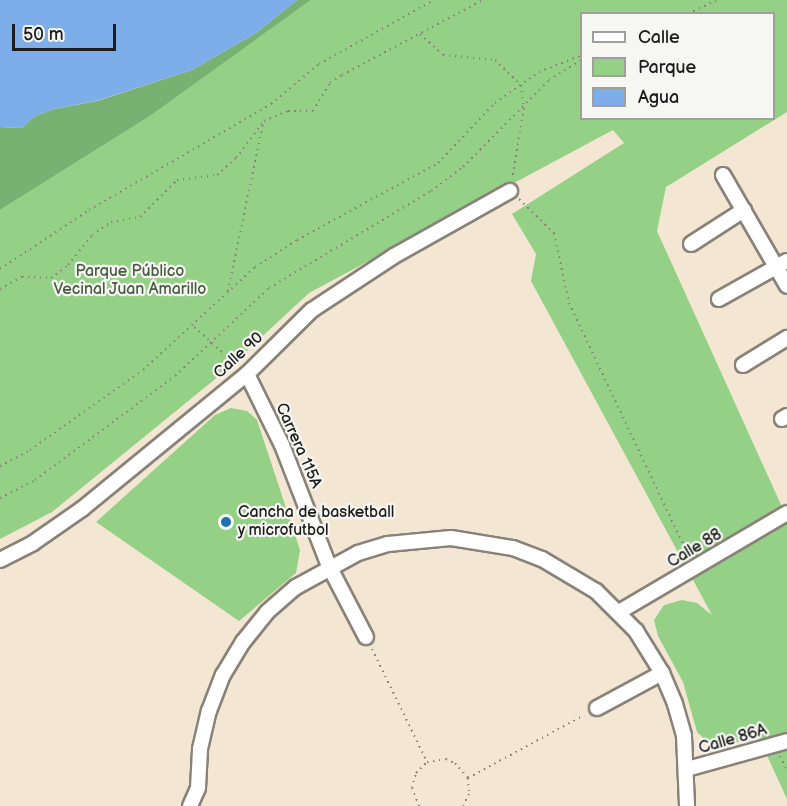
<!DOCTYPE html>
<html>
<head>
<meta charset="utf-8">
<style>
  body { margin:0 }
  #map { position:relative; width:787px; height:806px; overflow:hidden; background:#f3e7d3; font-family:"Balsamiq Sans",sans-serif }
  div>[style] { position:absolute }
  .green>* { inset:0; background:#94d086 }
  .forest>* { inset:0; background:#77b273 }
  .water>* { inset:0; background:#7eaee9 }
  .path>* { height:2px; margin-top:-1px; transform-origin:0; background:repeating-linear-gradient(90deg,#888278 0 1.5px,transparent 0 6px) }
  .roads { filter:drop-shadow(2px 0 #888278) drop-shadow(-2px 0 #888278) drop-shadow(0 2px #888278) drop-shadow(0 -2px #888278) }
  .minor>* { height:14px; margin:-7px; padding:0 7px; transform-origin:7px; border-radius:7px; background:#fff }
  .dots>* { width:16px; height:16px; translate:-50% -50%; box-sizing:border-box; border:3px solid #f6f6f2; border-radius:50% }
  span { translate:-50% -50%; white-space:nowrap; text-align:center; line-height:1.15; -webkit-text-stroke:4.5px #f6f6f2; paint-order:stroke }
  .park-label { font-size:16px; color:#465b41 }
  .street-label { font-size:16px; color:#1c1c1c }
  .poi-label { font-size:16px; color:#1c1c1c }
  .left { translate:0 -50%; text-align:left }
  .legend { position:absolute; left:580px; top:12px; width:195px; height:108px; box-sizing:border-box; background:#f6f6f2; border:2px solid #9f9f9c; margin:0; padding:8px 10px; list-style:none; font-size:18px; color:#1c1c1c }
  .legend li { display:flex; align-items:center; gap:12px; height:30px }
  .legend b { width:30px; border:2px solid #9f9f9c }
  .scale { position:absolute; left:12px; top:24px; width:104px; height:27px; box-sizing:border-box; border:3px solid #1c1c1c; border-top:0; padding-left:8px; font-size:18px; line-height:21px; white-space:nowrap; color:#1c1c1c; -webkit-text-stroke:4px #f6f6f2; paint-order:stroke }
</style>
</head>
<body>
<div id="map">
  <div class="green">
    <i style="clip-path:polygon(evenodd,311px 0,787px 0,787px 112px,666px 187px,657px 231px,787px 518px,787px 799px,753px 725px,742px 740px,727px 747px,707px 741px,697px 732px,683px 682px,658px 636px,654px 620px,664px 605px,682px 600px,697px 603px,712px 615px,531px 281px,536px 254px,512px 214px,624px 143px,613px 130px,309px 293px,225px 371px,52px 512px,0 539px,0 210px,150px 116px,311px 0,582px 14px,774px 14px,774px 118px,582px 118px,582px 14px)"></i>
    <i style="clip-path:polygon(231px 408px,247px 411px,257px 420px,300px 550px,296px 573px,239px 621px,96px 522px,215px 415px)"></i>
  </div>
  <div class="forest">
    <i style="clip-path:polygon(297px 0,311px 0,150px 116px,0 210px,0 127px,22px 128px,35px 116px,54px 109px,97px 101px,192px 70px,256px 33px)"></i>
  </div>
  <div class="water">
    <i style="clip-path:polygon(0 0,297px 0,256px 33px,192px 70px,96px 101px,54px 109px,35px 116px,22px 128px,0 127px)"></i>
  </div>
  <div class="path">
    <i style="left:688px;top:14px;width:32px;rotate:-26deg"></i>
    <i style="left:420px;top:34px;width:31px;rotate:42deg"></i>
    <i style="left:443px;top:55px;width:52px;rotate:5.5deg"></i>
    <i style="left:495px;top:60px;width:36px;rotate:44deg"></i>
    <i style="left:521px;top:85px;width:23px;rotate:83deg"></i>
    <i style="left:524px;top:108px;width:72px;rotate:99.6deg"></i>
    <i style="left:519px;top:199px;width:49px;rotate:44.2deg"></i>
    <i style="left:554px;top:233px;width:72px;rotate:77.9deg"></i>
    <i style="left:569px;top:303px;width:279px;rotate:64.7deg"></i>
    <i style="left:0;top:269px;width:107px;rotate:-33.5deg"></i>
    <i style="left:89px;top:210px;width:211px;rotate:-30.2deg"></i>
    <i style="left:271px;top:104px;width:62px;rotate:-39.8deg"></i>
    <i style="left:319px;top:64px;width:132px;rotate:-29.1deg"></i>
    <i style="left:0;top:289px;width:25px;rotate:-29deg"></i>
    <i style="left:22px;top:277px;width:29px;rotate:2deg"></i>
    <i style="left:51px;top:278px;width:21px;rotate:-37deg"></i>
    <i style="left:68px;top:265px;width:38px;rotate:-51deg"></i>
    <i style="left:92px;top:235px;width:23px;rotate:-34deg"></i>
    <i style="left:111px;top:222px;width:29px;rotate:-10deg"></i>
    <i style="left:140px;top:217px;width:52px;rotate:-45deg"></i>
    <i style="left:177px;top:180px;width:40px;rotate:-7.1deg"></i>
    <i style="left:217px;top:175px;width:25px;rotate:-42deg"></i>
    <i style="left:236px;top:158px;width:46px;rotate:-52.9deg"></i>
    <i style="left:264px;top:121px;width:26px;rotate:-23deg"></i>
    <i style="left:288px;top:111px;width:25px"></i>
    <i style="left:313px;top:111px;width:33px;rotate:-59deg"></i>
    <i style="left:330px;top:83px;width:14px;rotate:-34deg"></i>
    <i style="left:342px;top:75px;width:160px;rotate:-28deg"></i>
    <i style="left:228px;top:291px;width:171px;rotate:-78.2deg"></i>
    <i style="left:194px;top:327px;width:59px;rotate:41.6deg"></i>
    <i style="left:0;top:466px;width:34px;rotate:-28deg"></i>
    <i style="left:30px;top:450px;width:138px;rotate:-35.3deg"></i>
    <i style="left:143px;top:370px;width:152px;rotate:-42.6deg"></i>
    <i style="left:255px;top:267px;width:50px;rotate:-32.7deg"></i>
    <i style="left:297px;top:240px;width:161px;rotate:-28.6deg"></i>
    <i style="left:438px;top:163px;width:83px;rotate:-46.5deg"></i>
    <i style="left:495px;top:103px;width:54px;rotate:-35.2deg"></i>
    <i style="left:539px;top:72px;width:46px;rotate:-21.6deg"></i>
    <i style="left:0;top:498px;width:39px;rotate:-27deg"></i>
    <i style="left:35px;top:480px;width:174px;rotate:-36.6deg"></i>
    <i style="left:175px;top:376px;width:129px;rotate:-43.1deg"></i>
    <i style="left:269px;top:288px;width:189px;rotate:-30.9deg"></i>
    <i style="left:431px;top:191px;width:40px;rotate:-37deg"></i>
    <i style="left:463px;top:167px;width:122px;rotate:-45.3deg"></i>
    <i style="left:549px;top:80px;width:39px;rotate:-32deg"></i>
    <i style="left:372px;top:649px;width:126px;rotate:64deg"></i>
    <i style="left:780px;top:756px;width:17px;rotate:65deg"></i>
    <i style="left:468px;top:778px;width:132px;rotate:-28.5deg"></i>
    <i style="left:419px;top:806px;width:19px;rotate:-111deg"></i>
    <i style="left:412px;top:788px;width:16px;rotate:-75deg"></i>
    <i style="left:416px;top:773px;width:16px;rotate:-45deg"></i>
    <i style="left:427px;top:762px;width:19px;rotate:-9deg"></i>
    <i style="left:446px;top:759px;width:10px;rotate:24deg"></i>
    <i style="left:455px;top:763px;width:20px;rotate:49deg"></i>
    <i style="left:468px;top:778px;width:16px;rotate:86deg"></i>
    <i style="left:469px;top:794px;width:13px;rotate:117deg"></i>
  </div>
  <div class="roads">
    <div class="minor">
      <i style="left:723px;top:175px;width:128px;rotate:60deg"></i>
      <i style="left:691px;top:244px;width:63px;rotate:-32.7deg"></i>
      <i style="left:719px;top:299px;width:78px;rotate:-29.2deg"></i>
      <i style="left:743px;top:365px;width:52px;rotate:-31.5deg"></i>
      <i style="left:247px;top:374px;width:79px;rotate:63.8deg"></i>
      <i style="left:282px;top:445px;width:130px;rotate:68.8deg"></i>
      <i style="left:329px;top:566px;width:80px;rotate:62.5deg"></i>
      <i style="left:782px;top:419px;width:6px;rotate:-31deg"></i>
      <i style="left:0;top:560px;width:37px;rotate:-27deg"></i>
      <i style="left:33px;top:543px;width:60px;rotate:-34.8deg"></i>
      <i style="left:82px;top:509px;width:213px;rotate:-39.3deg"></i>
      <i style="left:247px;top:374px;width:91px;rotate:-44.6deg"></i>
      <i style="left:312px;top:310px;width:98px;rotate:-33.4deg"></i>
      <i style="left:394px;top:256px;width:133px;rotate:-29.3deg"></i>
      <i style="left:619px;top:612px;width:195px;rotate:-30.5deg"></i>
      <i style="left:597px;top:708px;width:74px;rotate:-28.3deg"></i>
      <i style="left:687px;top:769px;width:104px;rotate:-15.6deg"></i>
      <i style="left:190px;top:806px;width:20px;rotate:-66deg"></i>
      <i style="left:198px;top:788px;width:39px;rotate:-87deg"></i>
      <i style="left:200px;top:749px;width:39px;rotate:-77deg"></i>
      <i style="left:209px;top:711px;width:39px;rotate:-69deg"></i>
      <i style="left:223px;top:675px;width:39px;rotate:-59deg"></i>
      <i style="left:243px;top:642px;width:38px;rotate:-51deg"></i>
      <i style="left:267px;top:612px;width:38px;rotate:-41deg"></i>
      <i style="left:296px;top:587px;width:71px;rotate:-28.7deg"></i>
      <i style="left:358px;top:553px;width:31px;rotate:-17deg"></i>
      <i style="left:388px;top:544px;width:63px;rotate:-5.4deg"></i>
      <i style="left:451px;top:538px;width:63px;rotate:9.2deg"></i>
      <i style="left:513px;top:548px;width:31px;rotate:21deg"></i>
      <i style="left:542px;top:559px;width:63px;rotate:30.7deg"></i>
      <i style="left:596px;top:591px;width:57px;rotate:45deg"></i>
      <i style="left:636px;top:631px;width:49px;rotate:58.2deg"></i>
      <i style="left:662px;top:673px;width:34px;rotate:67deg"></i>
      <i style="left:675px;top:704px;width:33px;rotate:74deg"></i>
      <i style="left:684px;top:736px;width:70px;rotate:87.5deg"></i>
    </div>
  </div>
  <div class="dots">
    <i style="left:226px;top:522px;background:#1f6fb2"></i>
  </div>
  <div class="park-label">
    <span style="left:130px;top:281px">Parque Público<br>Vecinal Juan Amarillo</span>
  </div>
  <div class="street-label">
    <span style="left:239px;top:356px;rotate:-42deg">Calle 90</span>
    <span style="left:298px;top:446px;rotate:66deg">Carrera 115A</span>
    <span style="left:695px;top:549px;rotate:-31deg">Calle 88</span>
    <span style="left:733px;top:740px;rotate:-16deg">Calle 86A</span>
  </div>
  <div class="poi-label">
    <span class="left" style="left:238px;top:522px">Cancha de basketball<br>y microfutbol</span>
  </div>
  <ul class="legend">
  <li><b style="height:8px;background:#fff"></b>Calle</li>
  <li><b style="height:16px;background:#94d086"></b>Parque</li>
  <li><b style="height:16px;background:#7eaee9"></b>Agua</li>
  </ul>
  <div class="scale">50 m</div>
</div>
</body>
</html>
